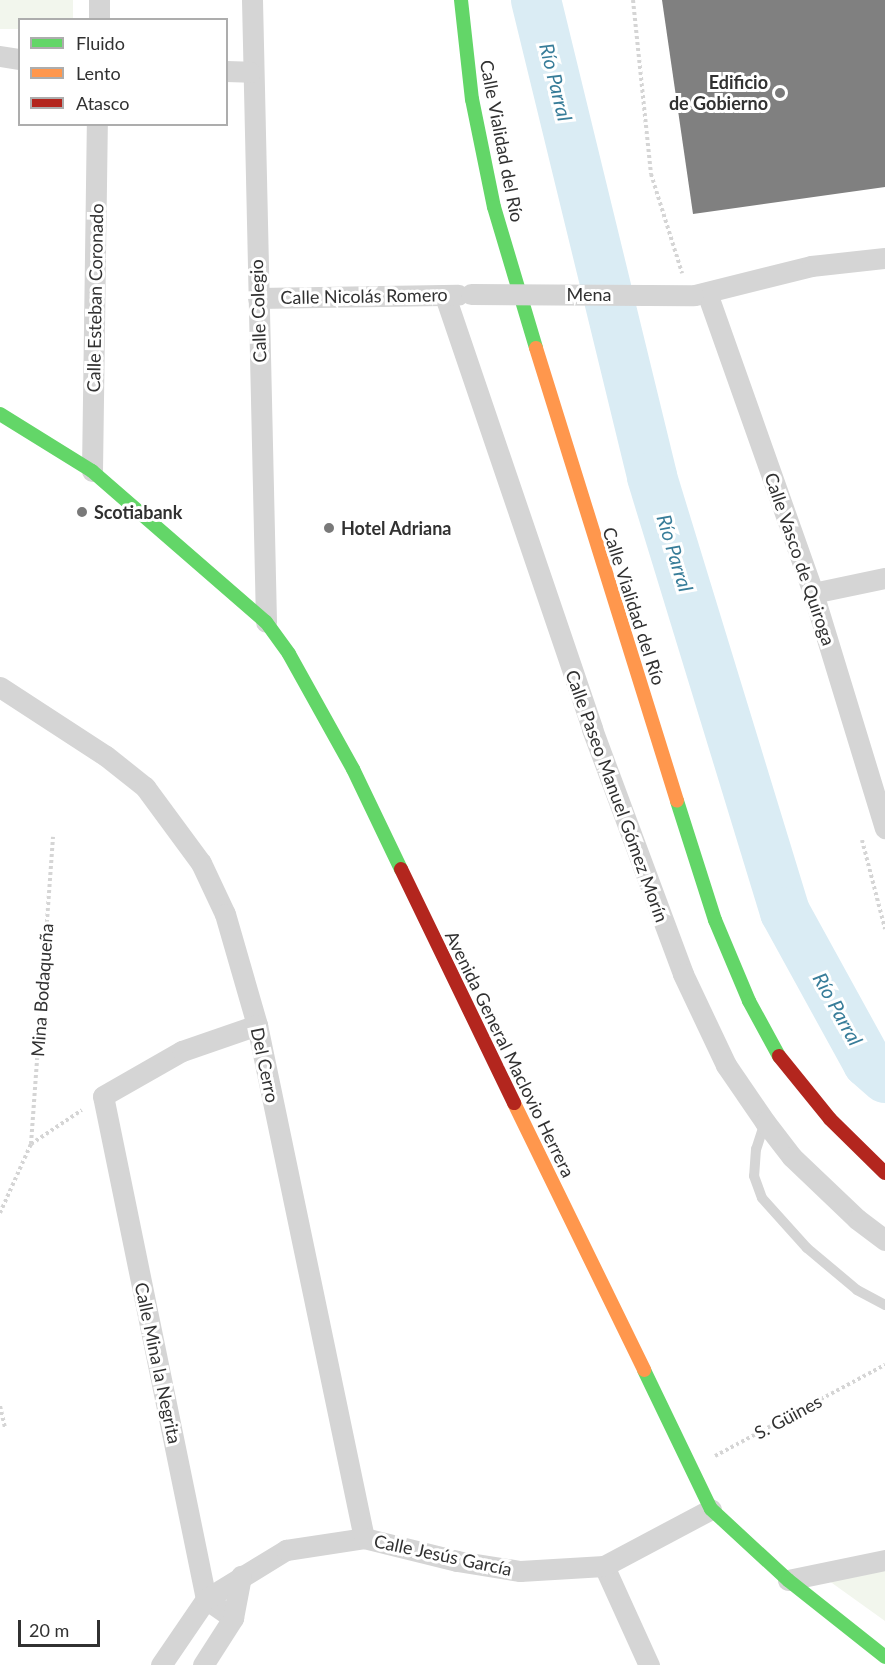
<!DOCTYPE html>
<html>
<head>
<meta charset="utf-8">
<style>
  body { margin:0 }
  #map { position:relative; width:885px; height:1665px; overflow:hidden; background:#fff; font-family:Lato,sans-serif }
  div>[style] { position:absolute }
  .green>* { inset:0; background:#f2f6ed }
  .river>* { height:50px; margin:-25px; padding:0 25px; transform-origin:25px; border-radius:25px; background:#daecf4 }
  .building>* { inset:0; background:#808080 }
  .path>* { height:4px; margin-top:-2px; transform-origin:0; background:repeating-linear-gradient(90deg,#d5d5d5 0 3px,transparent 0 6px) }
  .lane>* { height:10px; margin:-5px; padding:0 5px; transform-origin:5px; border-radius:5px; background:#d5d5d5 }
  .street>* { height:21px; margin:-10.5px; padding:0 10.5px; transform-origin:10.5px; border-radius:10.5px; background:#d5d5d5 }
  .fast>* { height:14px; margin:-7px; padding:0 7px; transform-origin:7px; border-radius:7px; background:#63d668 }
  .slow>* { height:14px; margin:-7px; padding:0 7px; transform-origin:7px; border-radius:7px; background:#ff974d }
  .jam>* { height:14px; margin:-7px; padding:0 7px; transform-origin:7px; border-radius:7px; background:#b3261e }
  .street-bridge>* { height:21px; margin:-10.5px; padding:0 10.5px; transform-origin:10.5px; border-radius:10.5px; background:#d5d5d5 }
  .dots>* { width:16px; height:16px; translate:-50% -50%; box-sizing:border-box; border:3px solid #fff; border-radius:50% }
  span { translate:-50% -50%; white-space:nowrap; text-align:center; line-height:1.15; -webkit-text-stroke:6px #fff; paint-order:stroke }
  .poi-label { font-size:18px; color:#313131; font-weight:700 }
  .right { translate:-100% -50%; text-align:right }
  .left { translate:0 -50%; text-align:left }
  .street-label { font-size:18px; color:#313131 }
  .water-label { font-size:20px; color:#387d99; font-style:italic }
  .legend { position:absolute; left:18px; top:18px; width:210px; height:108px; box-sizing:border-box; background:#fff; border:2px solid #adadad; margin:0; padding:8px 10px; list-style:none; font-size:18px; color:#313131 }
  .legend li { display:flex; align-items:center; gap:12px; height:30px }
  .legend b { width:30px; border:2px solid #adadad }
  .scale { position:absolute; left:18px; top:1620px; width:82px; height:27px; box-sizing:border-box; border:3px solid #313131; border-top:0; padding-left:8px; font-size:18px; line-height:21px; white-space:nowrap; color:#313131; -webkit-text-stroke:4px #fff; paint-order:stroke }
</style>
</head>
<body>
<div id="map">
  <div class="green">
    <i style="clip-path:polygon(0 0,73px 0,73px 19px,20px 20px,19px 29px,0 29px)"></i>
    <i style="clip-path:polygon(885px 1570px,885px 1621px,825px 1578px)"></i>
  </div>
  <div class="river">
    <i style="left:536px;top:0;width:491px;rotate:76.3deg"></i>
    <i style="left:652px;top:477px;width:455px;rotate:73deg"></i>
    <i style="left:785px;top:912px;width:172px;rotate:61.2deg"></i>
    <i style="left:868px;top:1063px;width:23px;rotate:41deg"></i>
  </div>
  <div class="building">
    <i style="clip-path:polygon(662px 0,885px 0,885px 187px,693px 214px)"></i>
  </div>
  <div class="path">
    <i style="left:633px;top:0;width:175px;rotate:84.1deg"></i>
    <i style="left:651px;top:174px;width:104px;rotate:72.6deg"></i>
    <i style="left:862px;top:840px;width:92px;rotate:75.5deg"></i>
    <i style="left:31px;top:1144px;width:308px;rotate:-85.9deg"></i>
    <i style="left:0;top:1213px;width:76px;rotate:-65.8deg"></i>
    <i style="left:31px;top:1144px;width:61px;rotate:-33.7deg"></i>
    <i style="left:0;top:1406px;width:22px;rotate:77deg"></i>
    <i style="left:715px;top:1456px;width:193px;rotate:-28.2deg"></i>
  </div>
  <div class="lane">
    <i style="left:765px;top:1122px;width:28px;rotate:108deg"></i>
    <i style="left:756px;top:1149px;width:27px;rotate:94deg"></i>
    <i style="left:754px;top:1176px;width:23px;rotate:70deg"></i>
    <i style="left:762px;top:1198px;width:67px;rotate:48deg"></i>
    <i style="left:807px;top:1248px;width:65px;rotate:40deg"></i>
    <i style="left:857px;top:1290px;width:32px;rotate:28deg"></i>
  </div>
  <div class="street">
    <i style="left:252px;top:0;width:622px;rotate:88.71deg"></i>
    <i style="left:99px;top:20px;width:20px;rotate:-90deg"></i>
    <i style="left:0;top:56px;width:20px;rotate:9deg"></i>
    <i style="left:226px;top:71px;width:24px;rotate:2deg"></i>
    <i style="left:707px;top:293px;width:318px;rotate:70.5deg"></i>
    <i style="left:813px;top:593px;width:246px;rotate:73deg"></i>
    <i style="left:695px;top:295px;width:120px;rotate:-14deg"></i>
    <i style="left:811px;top:266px;width:74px;rotate:-6.2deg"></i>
    <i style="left:445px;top:296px;width:457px;rotate:71.2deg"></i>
    <i style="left:592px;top:729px;width:261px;rotate:69.6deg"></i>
    <i style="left:683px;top:974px;width:101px;rotate:64.7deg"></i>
    <i style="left:726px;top:1065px;width:69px;rotate:55.6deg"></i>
    <i style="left:765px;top:1122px;width:44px;rotate:52.4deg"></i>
    <i style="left:792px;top:1157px;width:90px;rotate:43.6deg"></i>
    <i style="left:857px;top:1219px;width:35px;rotate:37deg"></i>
    <i style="left:258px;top:298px;width:200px;rotate:-0.9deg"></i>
    <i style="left:92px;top:471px;width:347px;rotate:-89.2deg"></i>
    <i style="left:813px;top:593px;width:74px;rotate:-11.8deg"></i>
    <i style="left:0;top:687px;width:126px;rotate:33.1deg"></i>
    <i style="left:106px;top:756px;width:50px;rotate:38.5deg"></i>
    <i style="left:145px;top:787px;width:94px;rotate:53.6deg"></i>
    <i style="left:201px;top:863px;width:56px;rotate:64.8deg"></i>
    <i style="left:225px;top:914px;width:116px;rotate:73.9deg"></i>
    <i style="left:257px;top:1025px;width:524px;rotate:78.22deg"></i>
    <i style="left:604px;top:1566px;width:109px;rotate:65.6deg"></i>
    <i style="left:788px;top:1580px;width:99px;rotate:-11.7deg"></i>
    <i style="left:233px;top:1618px;width:33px;rotate:-145deg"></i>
    <i style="left:206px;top:1599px;width:513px;rotate:-101.57deg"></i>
    <i style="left:103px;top:1096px;width:91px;rotate:-29.7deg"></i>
    <i style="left:182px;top:1051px;width:79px;rotate:-19.1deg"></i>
    <i style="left:161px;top:1665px;width:80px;rotate:-55.7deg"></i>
    <i style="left:206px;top:1599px;width:94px;rotate:-31.5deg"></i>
    <i style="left:286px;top:1550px;width:79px;rotate:-8.7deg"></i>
    <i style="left:364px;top:1538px;width:96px;rotate:13.9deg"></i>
    <i style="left:457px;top:1561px;width:64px;rotate:9deg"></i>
    <i style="left:520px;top:1571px;width:84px;rotate:-3.4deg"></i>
    <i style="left:604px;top:1566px;width:121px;rotate:-28deg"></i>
    <i style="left:203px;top:1665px;width:56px;rotate:-57.4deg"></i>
    <i style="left:233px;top:1618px;width:43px;rotate:-79.2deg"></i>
  </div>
  <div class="fast">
    <i style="left:461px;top:0;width:100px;rotate:83.7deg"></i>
    <i style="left:472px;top:99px;width:110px;rotate:78.5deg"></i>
    <i style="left:494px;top:207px;width:147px;rotate:73.4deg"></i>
    <i style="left:0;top:414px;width:108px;rotate:31.8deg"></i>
    <i style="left:92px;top:471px;width:230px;rotate:41deg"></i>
    <i style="left:266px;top:622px;width:39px;rotate:54deg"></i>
    <i style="left:289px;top:654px;width:132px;rotate:60.9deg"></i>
    <i style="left:353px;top:769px;width:111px;rotate:64.4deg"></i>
    <i style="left:677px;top:801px;width:125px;rotate:72.3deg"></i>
    <i style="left:715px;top:920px;width:88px;rotate:67.2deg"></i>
    <i style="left:749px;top:1001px;width:63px;rotate:61.4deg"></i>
    <i style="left:644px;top:1370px;width:154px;rotate:64.3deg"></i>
    <i style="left:711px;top:1509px;width:105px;rotate:42.7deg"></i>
    <i style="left:788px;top:1580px;width:124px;rotate:38.4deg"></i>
  </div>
  <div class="slow">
    <i style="left:536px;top:348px;width:474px;rotate:72.7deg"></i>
    <i style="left:514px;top:1103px;width:297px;rotate:64deg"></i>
  </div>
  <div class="jam">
    <i style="left:401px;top:869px;width:260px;rotate:64.2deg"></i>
    <i style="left:779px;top:1056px;width:81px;rotate:51deg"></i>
    <i style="left:830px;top:1119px;width:77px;rotate:44.5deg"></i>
  </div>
  <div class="street-bridge">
    <i style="left:471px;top:294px;width:222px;rotate:0.3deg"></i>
  </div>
  <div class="dots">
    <i style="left:780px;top:93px;background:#797979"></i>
    <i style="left:82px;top:512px;background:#797979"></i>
    <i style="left:329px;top:528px;background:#797979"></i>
  </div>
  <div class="poi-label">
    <span class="right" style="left:768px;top:93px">Edificio<br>de Gobierno</span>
    <span class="left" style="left:94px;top:512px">Scotiabank</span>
    <span class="left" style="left:341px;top:528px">Hotel Adriana</span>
  </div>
  <div class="street-label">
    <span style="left:502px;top:141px;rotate:79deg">Calle Vialidad del Río</span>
    <span style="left:589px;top:294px">Mena</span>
    <span style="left:364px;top:296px;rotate:-1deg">Calle Nicolás Romero</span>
    <span style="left:95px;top:298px;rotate:-89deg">Calle Esteban Coronado</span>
    <span style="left:258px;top:311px;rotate:-92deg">Calle Colegio</span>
    <span style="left:800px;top:559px;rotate:71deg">Calle Vasco de Quiroga</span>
    <span style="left:634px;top:606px;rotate:72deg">Calle Vialidad del Río</span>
    <span style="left:617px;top:796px;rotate:70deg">Calle Paseo Manuel Gómez Morín</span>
    <span style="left:42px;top:990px;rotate:-86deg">Mina Bodaqueña</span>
    <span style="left:510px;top:1054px;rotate:64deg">Avenida General Maclovio Herrera</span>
    <span style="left:265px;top:1065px;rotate:78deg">Del Cerro</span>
    <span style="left:158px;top:1363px;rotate:78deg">Calle Mina la Negrita</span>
    <span style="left:788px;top:1417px;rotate:-28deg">S. Güines</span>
    <span style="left:443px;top:1555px;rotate:12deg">Calle Jesús García</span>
  </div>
  <div class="water-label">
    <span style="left:556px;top:82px;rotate:76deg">Río Parral</span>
    <span style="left:675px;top:553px;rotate:73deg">Río Parral</span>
    <span style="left:838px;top:1009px;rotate:61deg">Río Parral</span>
  </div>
  <ul class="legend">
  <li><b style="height:8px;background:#63d668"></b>Fluido</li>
  <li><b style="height:8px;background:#ff974d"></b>Lento</li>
  <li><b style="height:8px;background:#b3261e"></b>Atasco</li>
  </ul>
  <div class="scale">20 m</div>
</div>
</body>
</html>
